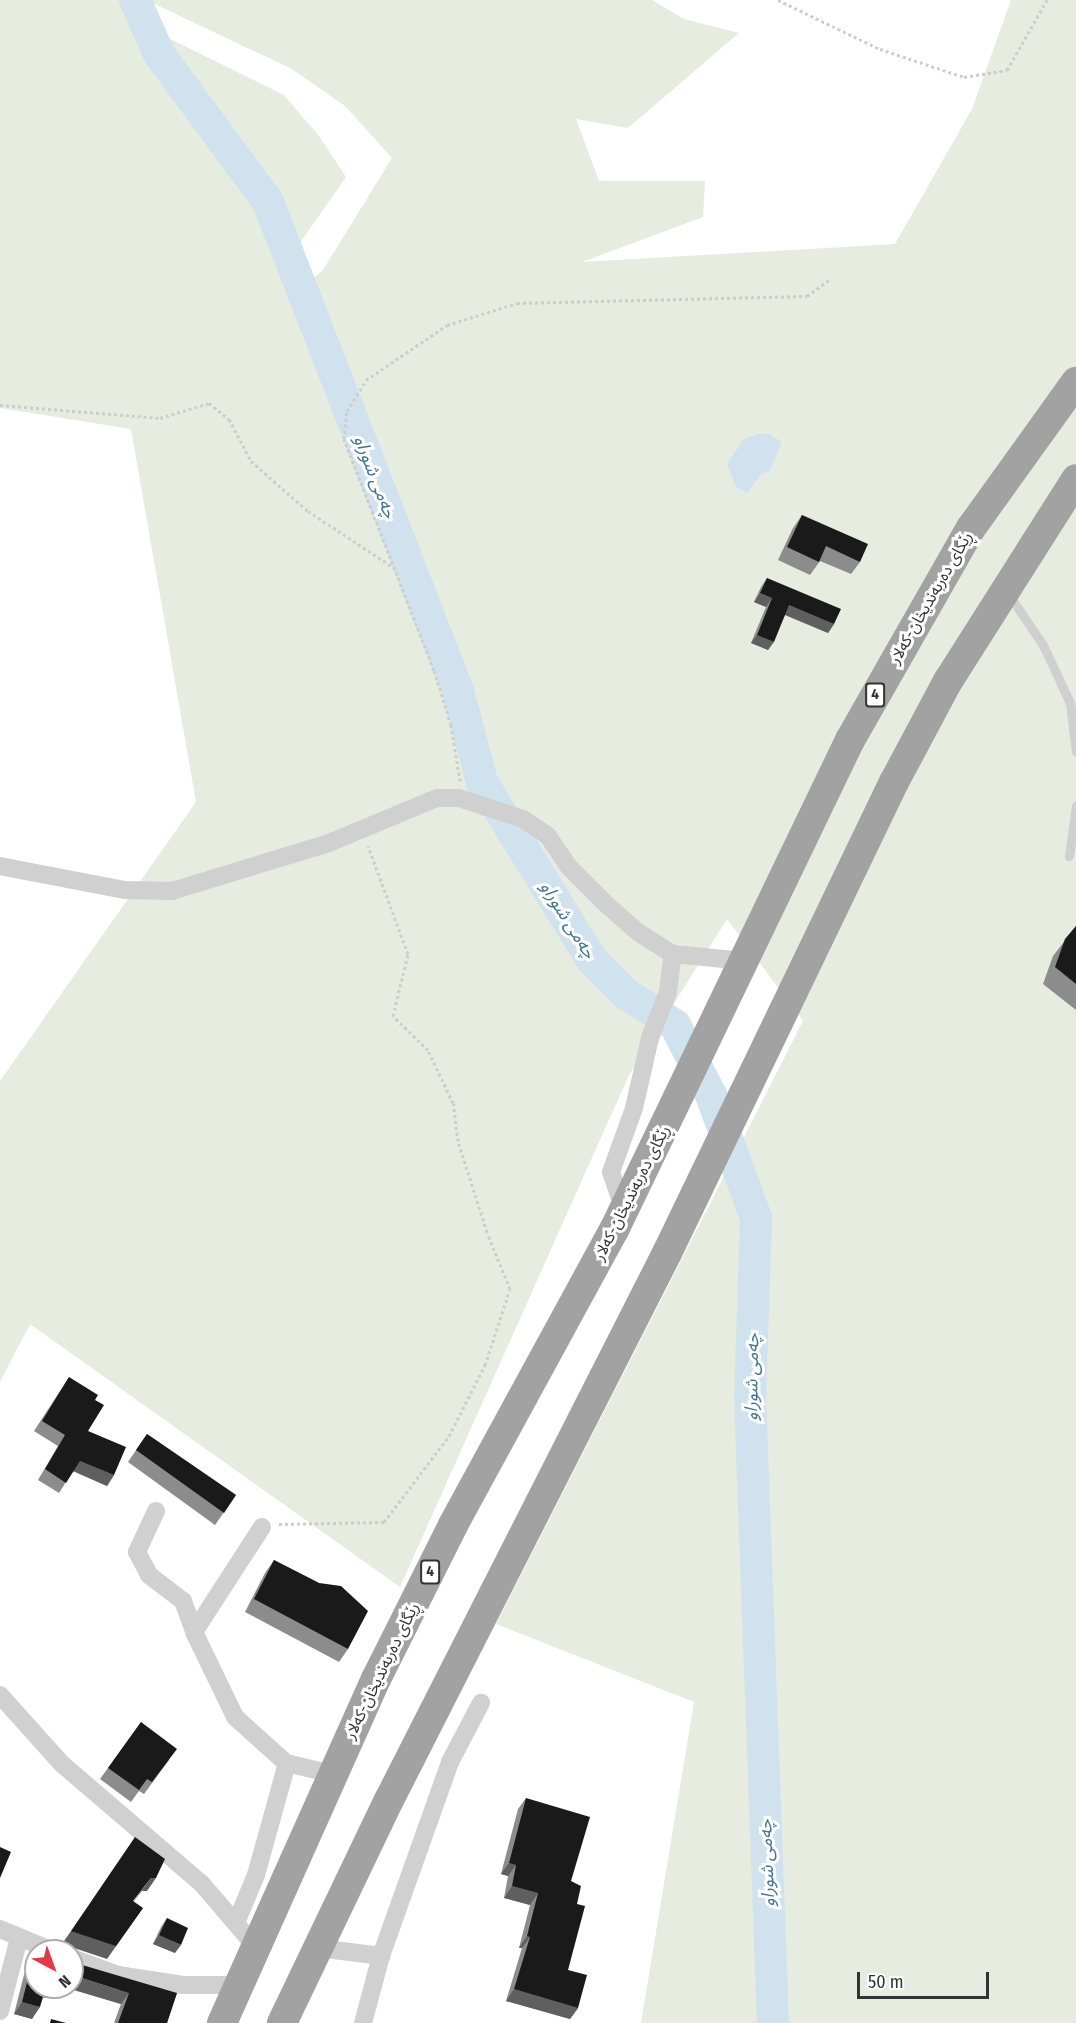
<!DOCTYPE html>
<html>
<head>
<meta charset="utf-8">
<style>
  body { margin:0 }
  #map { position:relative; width:1076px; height:2023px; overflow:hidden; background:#fff; font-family:"Fira Sans Condensed","Noto Sans Arabic",sans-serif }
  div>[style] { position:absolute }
  .green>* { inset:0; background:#e6ecdf }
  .water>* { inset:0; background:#cfe2ee }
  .river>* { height:32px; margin:-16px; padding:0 16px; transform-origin:16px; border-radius:16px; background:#cfe2ee }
  .path>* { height:3px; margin-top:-1.5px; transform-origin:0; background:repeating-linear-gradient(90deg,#cdcdcd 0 3px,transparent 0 6px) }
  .service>* { height:9px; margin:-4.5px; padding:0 4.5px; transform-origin:4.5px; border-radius:4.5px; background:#d0d0d0 }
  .minor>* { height:18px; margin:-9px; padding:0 9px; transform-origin:9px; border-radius:9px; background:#d0d0d0 }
  .trunk>* { height:30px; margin:-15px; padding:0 15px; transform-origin:15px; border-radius:15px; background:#a2a2a2 }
  .wall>* { inset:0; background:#8c8c8c }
  .shaded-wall>* { inset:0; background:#5f5f5f }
  .building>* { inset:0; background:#1a1a1a }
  span { translate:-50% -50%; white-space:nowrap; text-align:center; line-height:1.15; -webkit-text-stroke:6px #fff; paint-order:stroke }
  .shield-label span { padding:2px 4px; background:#fff; border:2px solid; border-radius:4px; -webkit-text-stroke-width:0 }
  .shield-label { font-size:15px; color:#333; font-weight:700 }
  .street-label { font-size:16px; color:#333 }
  .water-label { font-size:18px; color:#3f7597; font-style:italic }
  .north { position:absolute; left:24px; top:1939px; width:60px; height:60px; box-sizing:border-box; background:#fff; border:2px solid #adadad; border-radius:50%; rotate:139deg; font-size:16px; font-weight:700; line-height:24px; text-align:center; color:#333 }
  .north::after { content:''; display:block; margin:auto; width:21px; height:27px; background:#e63946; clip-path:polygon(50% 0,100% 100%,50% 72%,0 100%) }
  .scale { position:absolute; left:857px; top:1972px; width:132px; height:27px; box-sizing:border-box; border:3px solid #333; border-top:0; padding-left:8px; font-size:18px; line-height:21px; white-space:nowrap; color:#333; -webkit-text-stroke:4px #fff; paint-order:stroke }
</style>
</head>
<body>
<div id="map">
  <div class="green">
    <i style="clip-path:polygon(0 0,119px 0,132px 20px,284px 95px,319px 136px,346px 177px,279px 273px,285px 286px,306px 284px,323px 270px,392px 158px,345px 106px,292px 69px,146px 0,652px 0,684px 19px,739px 33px,628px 128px,576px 119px,599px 181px,705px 181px,703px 217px,582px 262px,895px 244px,972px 109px,1011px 0,1076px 0,1076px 2023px,641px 2023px,694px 1702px,496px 1624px,803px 1021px,727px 919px,629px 1075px,400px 1587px,30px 1324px,0 1382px,0 1081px,196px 802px,131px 429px,0 408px)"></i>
  </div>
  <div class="water">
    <i style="clip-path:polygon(758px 434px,770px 434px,782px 442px,770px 471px,762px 473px,747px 493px,736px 487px,727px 464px,744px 439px)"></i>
  </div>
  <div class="river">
    <i style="left:135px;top:0;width:59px;rotate:66deg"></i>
    <i style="left:159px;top:54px;width:184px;rotate:53.6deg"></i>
    <i style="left:268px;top:202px;width:525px;rotate:68.77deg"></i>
    <i style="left:458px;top:691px;width:94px;rotate:75.2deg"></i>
    <i style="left:482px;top:782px;width:209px;rotate:58.3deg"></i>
    <i style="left:592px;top:960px;width:48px;rotate:45deg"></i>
    <i style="left:626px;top:994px;width:58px;rotate:32.3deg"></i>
    <i style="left:675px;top:1025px;width:79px;rotate:62.8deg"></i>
    <i style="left:711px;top:1095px;width:131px;rotate:69.9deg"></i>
    <i style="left:756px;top:1218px;width:179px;rotate:91.9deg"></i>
    <i style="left:750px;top:1397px;width:626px;rotate:87.9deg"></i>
  </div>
  <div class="path">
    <i style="left:778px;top:0;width:113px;rotate:25.7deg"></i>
    <i style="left:880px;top:49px;width:89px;rotate:18.4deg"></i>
    <i style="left:964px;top:77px;width:44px;rotate:-9.2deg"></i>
    <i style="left:1007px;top:70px;width:81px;rotate:-60.3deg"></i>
    <i style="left:0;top:405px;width:161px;rotate:4.6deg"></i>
    <i style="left:160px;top:418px;width:51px;rotate:-17deg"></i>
    <i style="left:209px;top:403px;width:26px;rotate:39deg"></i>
    <i style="left:229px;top:419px;width:47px;rotate:62.4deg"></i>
    <i style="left:251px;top:461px;width:76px;rotate:41.3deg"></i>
    <i style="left:308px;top:511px;width:105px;rotate:33.4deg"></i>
    <i style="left:460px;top:781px;width:57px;rotate:-99.1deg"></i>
    <i style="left:451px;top:725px;width:58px;rotate:-107.2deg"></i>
    <i style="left:434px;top:670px;width:248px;rotate:-111.3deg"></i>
    <i style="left:344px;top:439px;width:28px;rotate:-84deg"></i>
    <i style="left:347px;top:411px;width:36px;rotate:-58deg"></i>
    <i style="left:366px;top:380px;width:98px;rotate:-34.2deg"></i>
    <i style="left:447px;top:325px;width:73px;rotate:-17.4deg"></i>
    <i style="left:517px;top:303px;width:290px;rotate:-1.4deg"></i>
    <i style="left:807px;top:296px;width:27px;rotate:-36deg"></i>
    <i style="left:279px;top:1524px;width:105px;rotate:-1.1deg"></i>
    <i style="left:384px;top:1522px;width:108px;rotate:-52.9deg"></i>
    <i style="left:449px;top:1436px;width:80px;rotate:-63.1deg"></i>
    <i style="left:485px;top:1365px;width:80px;rotate:-71.8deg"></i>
    <i style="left:510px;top:1289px;width:61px;rotate:-112deg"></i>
    <i style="left:487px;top:1232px;width:96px;rotate:-107.7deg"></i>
    <i style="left:458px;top:1141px;width:38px;rotate:-97deg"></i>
    <i style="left:453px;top:1103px;width:59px;rotate:-115.3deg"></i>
    <i style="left:428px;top:1050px;width:49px;rotate:-135.8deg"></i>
    <i style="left:393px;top:1016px;width:64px;rotate:-76.4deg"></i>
    <i style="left:408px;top:954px;width:115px;rotate:-110.3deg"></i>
  </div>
  <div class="service">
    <i style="left:1009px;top:595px;width:60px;rotate:55.8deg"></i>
    <i style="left:1043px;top:645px;width:64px;rotate:65deg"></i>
    <i style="left:1070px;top:703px;width:49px;rotate:83deg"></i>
    <i style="left:1069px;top:856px;width:51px;rotate:-82.2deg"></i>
  </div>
  <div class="minor">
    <i style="left:0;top:866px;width:127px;rotate:10.9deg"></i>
    <i style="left:125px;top:890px;width:47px;rotate:1.2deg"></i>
    <i style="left:172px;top:891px;width:164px;rotate:-17deg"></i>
    <i style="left:329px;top:843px;width:117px;rotate:-22.6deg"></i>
    <i style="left:437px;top:798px;width:22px"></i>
    <i style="left:459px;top:798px;width:67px;rotate:18.2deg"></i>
    <i style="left:523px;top:819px;width:30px;rotate:34deg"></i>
    <i style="left:548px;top:836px;width:37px;rotate:56deg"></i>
    <i style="left:569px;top:867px;width:54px;rotate:45deg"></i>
    <i style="left:607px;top:905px;width:43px;rotate:41.2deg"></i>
    <i style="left:639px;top:933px;width:40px;rotate:32deg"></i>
    <i style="left:673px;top:954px;width:71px;rotate:5.6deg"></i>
    <i style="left:624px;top:1210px;width:40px;rotate:-108.9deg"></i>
    <i style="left:611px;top:1172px;width:68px;rotate:-70.2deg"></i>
    <i style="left:634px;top:1108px;width:72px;rotate:-77.1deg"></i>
    <i style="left:650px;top:1038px;width:49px;rotate:-68.6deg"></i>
    <i style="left:668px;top:992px;width:38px;rotate:-83deg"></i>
    <i style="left:156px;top:1511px;width:45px;rotate:114.9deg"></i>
    <i style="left:137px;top:1552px;width:26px;rotate:62deg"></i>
    <i style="left:149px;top:1575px;width:43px;rotate:37.4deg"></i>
    <i style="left:183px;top:1601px;width:33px;rotate:70deg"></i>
    <i style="left:262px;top:1527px;width:125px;rotate:122.9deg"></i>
    <i style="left:194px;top:1632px;width:94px;rotate:64.2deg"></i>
    <i style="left:235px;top:1717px;width:69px;rotate:42deg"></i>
    <i style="left:286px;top:1763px;width:48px;rotate:13.2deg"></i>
    <i style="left:0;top:1695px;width:93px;rotate:48.1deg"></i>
    <i style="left:62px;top:1764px;width:184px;rotate:40.6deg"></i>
    <i style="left:202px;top:1884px;width:83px;rotate:49.4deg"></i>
    <i style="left:236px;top:1923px;width:52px;rotate:-67.4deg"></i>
    <i style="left:256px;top:1875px;width:116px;rotate:-74.5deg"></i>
    <i style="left:0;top:1929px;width:57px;rotate:22.5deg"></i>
    <i style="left:318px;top:1948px;width:64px;rotate:7.2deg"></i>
    <i style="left:381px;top:1956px;width:206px;rotate:-70.4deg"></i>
    <i style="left:450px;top:1762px;width:67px;rotate:-62.3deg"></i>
    <i style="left:72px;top:1958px;width:49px;rotate:20.3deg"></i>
    <i style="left:118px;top:1975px;width:66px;rotate:8.7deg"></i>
    <i style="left:183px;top:1985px;width:56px"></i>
    <i style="left:0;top:2011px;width:75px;rotate:-75.4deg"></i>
    <i style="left:363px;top:2023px;width:69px;rotate:-75deg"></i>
  </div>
  <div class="trunk">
    <i style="left:222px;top:2023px;width:377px;rotate:-65.9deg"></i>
    <i style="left:376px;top:1679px;width:172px;rotate:-63.4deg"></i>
    <i style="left:453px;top:1525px;width:338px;rotate:-61.4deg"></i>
    <i style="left:615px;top:1228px;width:542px;rotate:-64.29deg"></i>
    <i style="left:850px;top:740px;width:244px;rotate:-60.3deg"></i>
    <i style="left:971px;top:528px;width:180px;rotate:-54.3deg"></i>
    <i style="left:282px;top:2023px;width:247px;rotate:-64.4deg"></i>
    <i style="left:389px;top:1800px;width:614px;rotate:-63.06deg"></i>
    <i style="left:667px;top:1253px;width:523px;rotate:-64.27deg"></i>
    <i style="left:894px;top:782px;width:115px;rotate:-61.9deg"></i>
    <i style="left:948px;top:681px;width:239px;rotate:-57.6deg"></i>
  </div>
  <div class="wall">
    <i style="clip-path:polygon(802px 515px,860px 562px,851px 574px,820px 561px,810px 575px,778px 560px,793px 528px)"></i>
    <i style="clip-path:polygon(767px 578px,834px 624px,828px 633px,785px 615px,768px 650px,751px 643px,766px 607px,754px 602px,761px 587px)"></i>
    <i style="clip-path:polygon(1076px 926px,1076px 1010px,1043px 984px,1053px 956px)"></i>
    <i style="clip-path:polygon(69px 1377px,95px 1400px,88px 1431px,114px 1475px,107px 1486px,73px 1471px,59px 1493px,38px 1480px,58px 1446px,34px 1431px)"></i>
    <i style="clip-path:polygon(147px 1434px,236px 1495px,215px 1525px,128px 1462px)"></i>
    <i style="clip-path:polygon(274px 1560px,319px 1583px,348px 1649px,339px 1662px,245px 1612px,265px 1573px)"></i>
    <i style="clip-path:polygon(141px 1722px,169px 1760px,144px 1794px,139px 1791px,131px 1802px,100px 1779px)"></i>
    <i style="clip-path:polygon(526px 1798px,571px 1881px,577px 1904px,568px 1970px,578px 2008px,570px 2019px,506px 2001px,522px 1948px,519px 1948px,530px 1905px,504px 1898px,508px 1876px,501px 1874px,518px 1809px)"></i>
    <i style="clip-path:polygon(167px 1918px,175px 1953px,153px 1944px,161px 1927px)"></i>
    <i style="clip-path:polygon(35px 1951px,54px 1987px,46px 1998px,43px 1997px,32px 2019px,14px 2014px,27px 1963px)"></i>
    <i style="clip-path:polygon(64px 1987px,72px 1987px,177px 1993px,167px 2023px,114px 2023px,121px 2004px)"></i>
  </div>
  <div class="shaded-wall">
    <i style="clip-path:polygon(760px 593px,772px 598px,766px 607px,754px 602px)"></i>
    <i style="clip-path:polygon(789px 605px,834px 624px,828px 633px,783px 614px)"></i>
    <i style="clip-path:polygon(757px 635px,774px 642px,768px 650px,751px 643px)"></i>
    <i style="clip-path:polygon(80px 1461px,114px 1475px,107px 1486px,73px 1471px)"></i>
    <i style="clip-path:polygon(509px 1863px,516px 1865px,508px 1876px,501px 1874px)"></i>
    <i style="clip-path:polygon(151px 1878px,156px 1878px,147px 1891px,142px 1891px,124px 1914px)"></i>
    <i style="clip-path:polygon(512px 1886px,538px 1893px,530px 1905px,504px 1898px)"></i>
    <i style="clip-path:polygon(143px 1908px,107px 1959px,62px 1944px,71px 1931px)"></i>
    <i style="clip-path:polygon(159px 1935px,181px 1945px,175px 1953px,153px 1944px)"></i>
    <i style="clip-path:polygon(527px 1936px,530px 1937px,522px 1948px,519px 1948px)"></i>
    <i style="clip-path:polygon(72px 1975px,129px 1993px,121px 2004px,64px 1987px,72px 1987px)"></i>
    <i style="clip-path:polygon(45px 1987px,54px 1987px,46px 1998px,38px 1996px)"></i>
    <i style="clip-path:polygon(514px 1989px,578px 2008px,570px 2019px,506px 2001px)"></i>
    <i style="clip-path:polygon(22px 2002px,40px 2007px,32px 2019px,14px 2014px)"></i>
  </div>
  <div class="building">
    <i style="clip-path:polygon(802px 515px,868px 544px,860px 562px,826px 546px,819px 562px,787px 547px)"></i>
    <i style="clip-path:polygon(767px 578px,841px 609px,834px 624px,789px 605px,774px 642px,757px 635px,772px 598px,760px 593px)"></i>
    <i style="clip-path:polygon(1076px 926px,1076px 984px,1055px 967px,1065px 939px)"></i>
    <i style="clip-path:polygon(69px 1377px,98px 1395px,95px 1400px,104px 1405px,88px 1431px,126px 1447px,114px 1475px,80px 1461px,66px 1483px,45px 1469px,65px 1435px,42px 1421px)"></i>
    <i style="clip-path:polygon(147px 1434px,236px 1495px,224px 1513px,136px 1450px)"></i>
    <i style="clip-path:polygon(274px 1560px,319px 1583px,341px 1586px,368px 1611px,348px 1649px,254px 1599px)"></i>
    <i style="clip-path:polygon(141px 1722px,177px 1749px,152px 1782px,147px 1779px,139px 1790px,108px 1768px)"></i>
    <i style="clip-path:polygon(526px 1798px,590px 1817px,571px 1881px,581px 1886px,577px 1904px,585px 1906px,568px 1970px,587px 1975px,578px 2008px,514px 1989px,530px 1937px,527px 1936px,538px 1893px,512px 1886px,516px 1865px,509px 1863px)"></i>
    <i style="clip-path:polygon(135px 1837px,165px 1859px,156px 1878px,151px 1878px,133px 1901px,143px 1908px,116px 1946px,71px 1931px)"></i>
    <i style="clip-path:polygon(0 1847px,11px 1852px,0 1878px)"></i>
    <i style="clip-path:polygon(167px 1918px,188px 1928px,181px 1945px,159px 1935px)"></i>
    <i style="clip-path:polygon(35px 1951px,36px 1987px,46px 1987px,40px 2007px,22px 2002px)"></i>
    <i style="clip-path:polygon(72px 1962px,177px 1993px,167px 2023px,118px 2023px,129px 1993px,72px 1975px)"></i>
    <i style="clip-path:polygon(51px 2019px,66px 2023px,50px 2023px)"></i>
  </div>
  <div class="shield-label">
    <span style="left:875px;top:695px">4</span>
    <span style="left:430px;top:1572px">4</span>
  </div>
  <div class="street-label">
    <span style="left:931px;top:598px;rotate:-60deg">ڕێگای دەربەندیخان-کەلار</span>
    <span style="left:632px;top:1193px;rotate:-63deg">ڕێگای دەربەندیخان-کەلار</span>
    <span style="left:382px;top:1671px;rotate:-64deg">ڕێگای دەربەندیخان-کەلار</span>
  </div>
  <div class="water-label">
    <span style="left:375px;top:477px;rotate:69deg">چەمی شوراو</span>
    <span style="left:568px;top:920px;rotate:58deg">چەمی شوراو</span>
    <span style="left:752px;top:1377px;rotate:-89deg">چەمی شوراو</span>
    <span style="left:767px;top:1863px;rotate:-92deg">چەمی شوراو</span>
  </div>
  <div class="north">N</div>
  <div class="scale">50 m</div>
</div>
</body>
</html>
